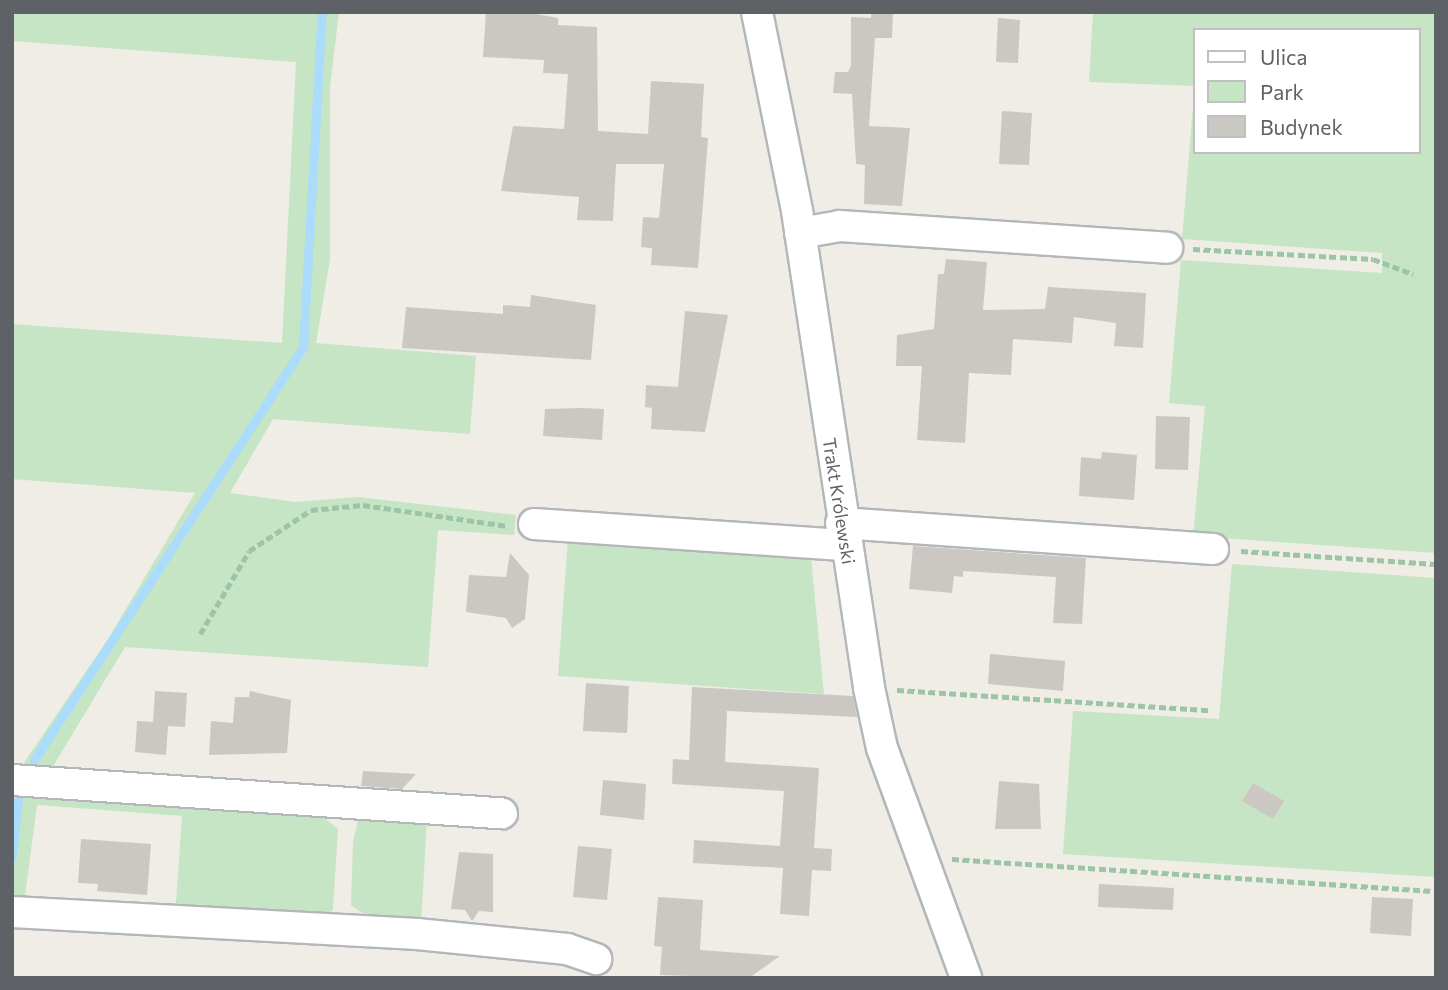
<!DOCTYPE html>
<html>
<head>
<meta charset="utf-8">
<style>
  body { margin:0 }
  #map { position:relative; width:1448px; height:990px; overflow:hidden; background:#efede6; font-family:Commissioner,sans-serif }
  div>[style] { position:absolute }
  .green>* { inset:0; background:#c6e5c4 }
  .stream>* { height:9px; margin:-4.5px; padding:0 4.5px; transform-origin:4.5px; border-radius:4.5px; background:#abdcfb }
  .building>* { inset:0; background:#cbc8c4 }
  .path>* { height:4.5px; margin-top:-2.25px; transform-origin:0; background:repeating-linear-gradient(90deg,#9cc4a6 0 7px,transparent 0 10.5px) }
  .roads { filter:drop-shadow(2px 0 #b3b7ba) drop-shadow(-2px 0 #b3b7ba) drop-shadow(0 2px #b3b7ba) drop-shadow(0 -2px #b3b7ba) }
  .minor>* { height:30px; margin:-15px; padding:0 15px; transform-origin:15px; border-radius:15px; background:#fff }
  span { translate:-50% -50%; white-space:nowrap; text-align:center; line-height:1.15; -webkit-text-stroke:5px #fff; paint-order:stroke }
  .street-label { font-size:18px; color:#5e6266 }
  .frame { position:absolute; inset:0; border:14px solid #5e6266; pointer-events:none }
  .legend { position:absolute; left:1193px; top:28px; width:228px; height:126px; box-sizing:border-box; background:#fff; border:2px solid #bfc0c2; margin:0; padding:9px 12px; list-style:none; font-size:21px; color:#5e6266 }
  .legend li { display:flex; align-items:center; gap:14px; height:35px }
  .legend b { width:35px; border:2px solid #bfc0c2 }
</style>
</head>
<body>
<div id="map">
  <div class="green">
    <i style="clip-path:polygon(12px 12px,339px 12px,330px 88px,330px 259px,316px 343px,476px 356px,470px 434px,273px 419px,230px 493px,295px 502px,358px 497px,516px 515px,514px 535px,438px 530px,428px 667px,125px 647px,49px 773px,19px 770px,108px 639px,195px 493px,12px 479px,12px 324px,282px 343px,296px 62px,12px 41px)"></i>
    <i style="clip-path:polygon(1093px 12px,1436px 12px,1436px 553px,1193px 536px,1205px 406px,1169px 403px,1181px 260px,1382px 273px,1382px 253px,1182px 239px,1194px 94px,1194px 152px,1418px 152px,1418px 30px,1194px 30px,1194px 86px,1089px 82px)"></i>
    <i style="clip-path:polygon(568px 539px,811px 557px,824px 694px,558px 676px)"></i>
    <i style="clip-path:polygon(1232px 564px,1436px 578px,1436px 877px,1063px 854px,1073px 711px,1219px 719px)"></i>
    <i style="clip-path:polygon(12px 790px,316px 811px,338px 829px,333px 909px,325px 921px,175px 918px,182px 816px,37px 805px,24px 903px,12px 900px)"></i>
    <i style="clip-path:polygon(366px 815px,427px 819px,421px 924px,376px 923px,351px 905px,353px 842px,358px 820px)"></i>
  </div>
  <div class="stream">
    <i style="left:34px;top:760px;width:493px;rotate:-56.9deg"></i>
    <i style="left:303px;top:347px;width:336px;rotate:-86.8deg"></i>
    <i style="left:12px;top:857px;width:58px;rotate:-84.1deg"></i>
  </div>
  <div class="building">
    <i style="clip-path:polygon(486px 12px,525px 12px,558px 18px,558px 25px,597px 27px,598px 131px,648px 134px,651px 81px,704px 84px,701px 137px,708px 138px,698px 268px,651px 265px,652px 248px,641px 247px,643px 217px,659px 218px,664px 164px,616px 164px,613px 221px,577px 220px,579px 197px,501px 191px,513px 126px,564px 129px,568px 74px,543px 73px,544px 60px,483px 57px)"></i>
    <i style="clip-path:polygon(871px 12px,893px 12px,892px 38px,875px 38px,869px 126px,910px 128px,902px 206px,864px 204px,865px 165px,856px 164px,852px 94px,833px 93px,835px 72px,848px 72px,851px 65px,851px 17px,871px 18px)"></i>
    <i style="clip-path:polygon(998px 18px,1020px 20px,1018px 63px,996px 62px)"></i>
    <i style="clip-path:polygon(1002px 111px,1032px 113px,1029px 165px,999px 164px)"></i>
    <i style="clip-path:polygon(946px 259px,987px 262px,983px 310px,1045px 309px,1048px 287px,1146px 293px,1143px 348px,1114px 346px,1116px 323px,1074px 317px,1072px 343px,1013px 339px,1011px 375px,969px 373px,965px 443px,917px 440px,922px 366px,896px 366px,897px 335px,934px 329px,938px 274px,944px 274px)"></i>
    <i style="clip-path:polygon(531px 295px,596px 305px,591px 360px,402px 348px,406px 307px,503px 314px,503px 305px,530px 307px)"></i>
    <i style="clip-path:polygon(685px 311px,728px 315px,705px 432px,651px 429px,652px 408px,645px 407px,646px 385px,678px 387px)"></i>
    <i style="clip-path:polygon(581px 408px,604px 409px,602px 440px,543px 436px,545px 409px)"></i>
    <i style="clip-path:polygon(1156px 416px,1190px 417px,1188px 470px,1155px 469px)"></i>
    <i style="clip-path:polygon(1102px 452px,1137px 455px,1134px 500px,1079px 496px,1081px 457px,1101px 459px)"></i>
    <i style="clip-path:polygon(913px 546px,1086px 558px,1082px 624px,1053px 623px,1056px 577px,963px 571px,963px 577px,954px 576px,952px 593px,909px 589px)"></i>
    <i style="clip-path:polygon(510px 553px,529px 575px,525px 619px,512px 628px,506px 618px,466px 612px,469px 575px,506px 577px)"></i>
    <i style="clip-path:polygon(990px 654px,1065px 661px,1063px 691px,988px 684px)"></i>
    <i style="clip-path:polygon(586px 683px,629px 686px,627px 733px,583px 731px)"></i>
    <i style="clip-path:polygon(692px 687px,853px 696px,857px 717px,727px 711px,725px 762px,819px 768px,814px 848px,832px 849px,831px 871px,812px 870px,809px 916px,780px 914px,783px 868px,693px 863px,694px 840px,780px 846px,784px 791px,672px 784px,673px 759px,689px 760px)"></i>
    <i style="clip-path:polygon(155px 691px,187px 693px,185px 727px,168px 726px,166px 755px,135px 752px,137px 721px,153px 722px)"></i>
    <i style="clip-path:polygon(250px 691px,291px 700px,287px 753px,209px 755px,211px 721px,233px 723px,235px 697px,249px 697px)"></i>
    <i style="clip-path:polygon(363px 771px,416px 774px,402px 789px,361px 786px)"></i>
    <i style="clip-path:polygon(603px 780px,646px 784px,644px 820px,600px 815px)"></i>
    <i style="clip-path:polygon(999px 781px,1039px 784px,1041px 829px,995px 829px)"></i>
    <i style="clip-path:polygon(1253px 783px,1284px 801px,1273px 819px,1242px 801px)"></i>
    <i style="clip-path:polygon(81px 839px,151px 844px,147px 895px,97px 891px,98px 884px,78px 883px)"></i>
    <i style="clip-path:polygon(578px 846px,612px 849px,607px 900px,573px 897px)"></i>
    <i style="clip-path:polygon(459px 852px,493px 854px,493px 912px,479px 911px,472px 921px,465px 910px,451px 909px)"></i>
    <i style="clip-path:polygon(1099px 884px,1174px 888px,1173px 910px,1098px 907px)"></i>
    <i style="clip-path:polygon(658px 897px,703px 900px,700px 950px,780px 956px,749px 978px,660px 975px,662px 947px,654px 946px)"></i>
    <i style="clip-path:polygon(1372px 897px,1413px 899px,1411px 936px,1370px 933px)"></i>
  </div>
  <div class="path">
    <i style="left:1193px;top:249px;width:180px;rotate:3.2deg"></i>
    <i style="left:1373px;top:259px;width:43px;rotate:20.6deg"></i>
    <i style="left:1241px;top:551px;width:195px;rotate:3.8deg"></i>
    <i style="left:200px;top:634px;width:96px;rotate:-59.4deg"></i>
    <i style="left:249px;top:551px;width:74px;rotate:-33.5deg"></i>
    <i style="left:311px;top:510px;width:52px;rotate:-5.5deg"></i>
    <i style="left:363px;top:505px;width:146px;rotate:8.3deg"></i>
    <i style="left:897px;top:690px;width:313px;rotate:3.7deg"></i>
    <i style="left:952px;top:859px;width:485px;rotate:3.8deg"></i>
  </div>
  <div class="roads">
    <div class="minor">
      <i style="left:757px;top:12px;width:203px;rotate:78.6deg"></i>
      <i style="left:797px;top:211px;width:482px;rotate:81.4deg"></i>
      <i style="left:869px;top:688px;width:61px;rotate:77.8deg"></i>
      <i style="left:882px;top:748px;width:245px;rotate:69.9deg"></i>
      <i style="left:800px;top:233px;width:41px;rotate:-9.9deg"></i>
      <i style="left:840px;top:226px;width:328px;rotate:3.8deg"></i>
      <i style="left:841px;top:523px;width:373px;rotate:4deg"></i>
      <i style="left:534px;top:524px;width:313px;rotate:3.9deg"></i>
      <i style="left:12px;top:780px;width:491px;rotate:3.9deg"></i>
      <i style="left:12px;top:912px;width:406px;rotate:3.1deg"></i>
      <i style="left:417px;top:934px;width:151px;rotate:5.7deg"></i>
      <i style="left:567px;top:949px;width:31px;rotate:19deg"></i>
    </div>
  </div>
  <div class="street-label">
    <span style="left:839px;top:501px;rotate:81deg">Trakt Królewski</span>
  </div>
  <div class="frame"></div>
  <ul class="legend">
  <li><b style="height:9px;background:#fff"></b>Ulica</li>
  <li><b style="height:19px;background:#c6e5c4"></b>Park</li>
  <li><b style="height:19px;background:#cbc8c4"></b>Budynek</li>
  </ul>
</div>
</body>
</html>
